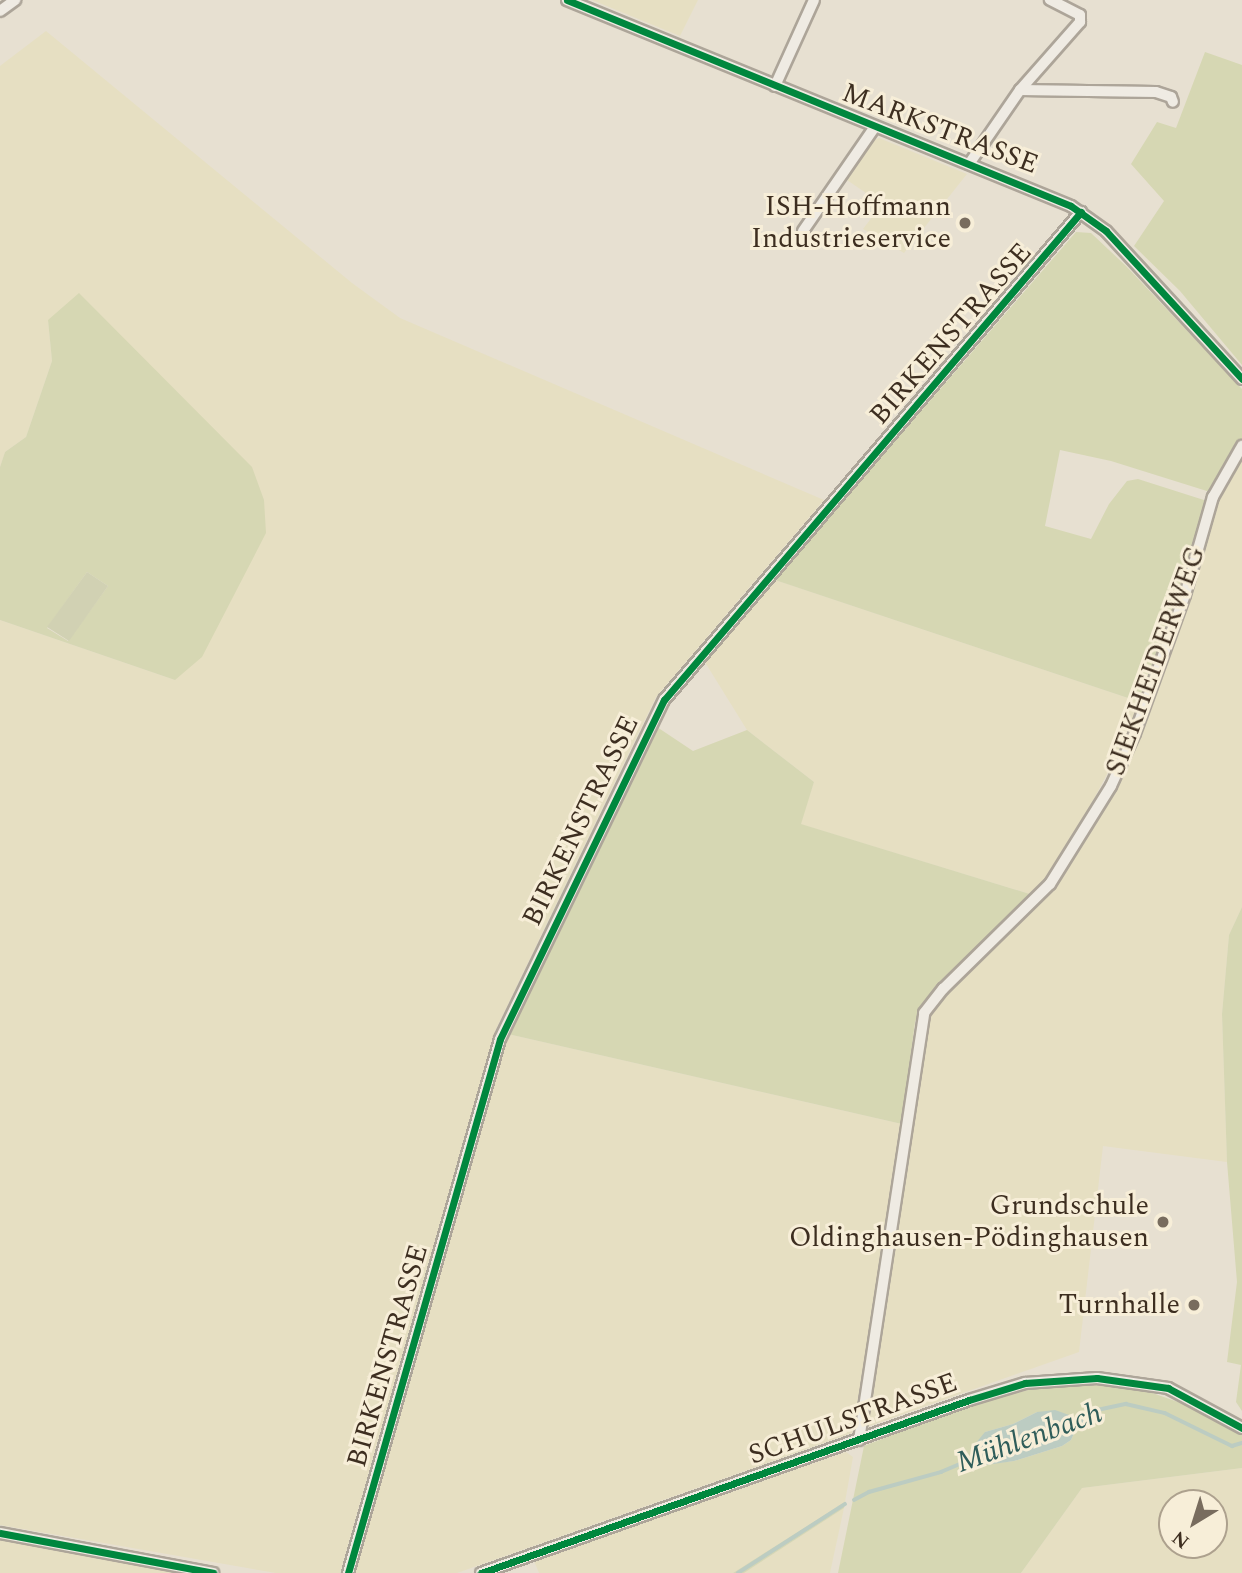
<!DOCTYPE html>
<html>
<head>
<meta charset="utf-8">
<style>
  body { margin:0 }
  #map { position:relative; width:1242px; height:1573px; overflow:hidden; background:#e7e0d1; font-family:Spectral,serif }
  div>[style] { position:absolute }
  .farmland>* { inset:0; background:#e6dfc2 }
  .green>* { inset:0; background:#d6d7b3 }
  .cemetery>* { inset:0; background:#d1d1b3 }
  .water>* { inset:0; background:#bcccc2 }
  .stream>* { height:3.5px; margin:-1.75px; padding:0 1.75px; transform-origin:1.75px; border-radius:1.75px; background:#bcccc2 }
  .roads { filter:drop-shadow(2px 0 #ada599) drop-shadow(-2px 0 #ada599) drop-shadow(0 2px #ada599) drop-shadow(0 -2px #ada599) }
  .minor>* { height:10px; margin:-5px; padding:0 5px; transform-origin:5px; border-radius:5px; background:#efebe3 }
  .cycleway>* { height:7px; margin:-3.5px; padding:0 3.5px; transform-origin:3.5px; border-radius:3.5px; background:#00873e }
  .dots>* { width:19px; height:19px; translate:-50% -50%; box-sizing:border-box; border:4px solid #f7eed8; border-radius:50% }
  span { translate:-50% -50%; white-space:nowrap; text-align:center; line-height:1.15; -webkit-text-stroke:6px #f7eed8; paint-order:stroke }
  .street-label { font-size:28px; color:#3d2e20 }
  .poi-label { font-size:28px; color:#3d2e20 }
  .right { translate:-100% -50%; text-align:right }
  .water-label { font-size:30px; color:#2f5d5a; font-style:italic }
  .north { position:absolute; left:1158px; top:1489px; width:70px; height:70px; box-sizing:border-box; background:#f7eed8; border:2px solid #ada18e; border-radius:50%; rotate:218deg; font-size:19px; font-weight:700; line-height:28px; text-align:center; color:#3d2e20 }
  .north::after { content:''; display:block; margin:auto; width:24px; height:32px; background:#786c5e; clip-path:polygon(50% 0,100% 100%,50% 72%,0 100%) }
</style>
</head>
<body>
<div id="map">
  <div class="farmland">
    <i style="clip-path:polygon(592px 0,698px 0,680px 36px)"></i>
    <i style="clip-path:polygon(46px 31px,352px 283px,400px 318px,824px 500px,656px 697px,495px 1031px,340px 1573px,276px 1573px,0 1525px,0 620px,175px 680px,48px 320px,52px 361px,26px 437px,5px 452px,0 467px,0 66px)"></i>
    <i style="clip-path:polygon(879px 138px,967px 174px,904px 253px,863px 229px,882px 204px,847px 180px,874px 140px)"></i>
    <i style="clip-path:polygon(1242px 455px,1242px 907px,1229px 935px,1222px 1014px,1227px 1162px,1103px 1146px,1079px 1352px,867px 1427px,924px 1023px,930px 1010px,944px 993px,1048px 895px,1123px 765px,1217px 497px)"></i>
    <i style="clip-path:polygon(775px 580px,1140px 702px,1114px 761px,1070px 844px,1033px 895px,800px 824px,814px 782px,747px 730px,703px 659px)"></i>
    <i style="clip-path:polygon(508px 1034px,902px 1124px,892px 1205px,852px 1433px,457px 1573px,355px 1573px)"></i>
    <i style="clip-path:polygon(846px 1452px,853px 1457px,845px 1502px,733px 1573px,539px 1573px,534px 1561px)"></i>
    <i style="clip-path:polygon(evenodd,1242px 1468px,1242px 1573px,1021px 1573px,1082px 1488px,1242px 1468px,1172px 1503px,1214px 1503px,1214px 1545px,1172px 1545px,1172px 1503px)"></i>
    <i style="clip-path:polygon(844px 1508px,830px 1573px,744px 1573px)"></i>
    <i style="clip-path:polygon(0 1540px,180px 1573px,0 1573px)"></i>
  </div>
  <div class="green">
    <i style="clip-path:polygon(1205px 52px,1242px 65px,1242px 365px,1180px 291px,1134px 246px,1164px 201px,1131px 164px,1157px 122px,1176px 128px)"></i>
    <i style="clip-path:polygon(1076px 232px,1091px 233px,1126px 266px,1242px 389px,1242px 439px,1210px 492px,1111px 461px,1060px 450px,1045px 526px,1091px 539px,1109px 504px,1127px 481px,1138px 479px,1207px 501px,1180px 594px,1140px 702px,775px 580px)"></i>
    <i style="clip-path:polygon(evenodd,79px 293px,252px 467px,264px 500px,266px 533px,202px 657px,175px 680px,0 620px,0 467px,5px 452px,26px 437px,52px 361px,48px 320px,79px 293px,87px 572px,108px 586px,68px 641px,47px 628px,87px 572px)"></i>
    <i style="clip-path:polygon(657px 727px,693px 751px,747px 730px,814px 782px,801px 824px,1033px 895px,922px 1006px,915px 1022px,902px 1124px,508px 1034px)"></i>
    <i style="clip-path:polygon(1242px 907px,1242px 1411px,1236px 1402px,1241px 1365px,1227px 1362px,1237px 1282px,1227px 1162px,1222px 1014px,1229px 935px)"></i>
    <i style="clip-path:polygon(evenodd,1086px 1384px,1144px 1390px,1195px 1408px,1242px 1434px,1242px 1468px,1082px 1488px,1021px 1573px,838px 1573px,864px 1446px,963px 1407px,1028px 1390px,1086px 1384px,1037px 1412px,1072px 1416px,1077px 1427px,1071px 1440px,1062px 1446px,1014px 1461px,979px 1465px,985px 1432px,1013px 1424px,1037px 1412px)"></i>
    <i style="clip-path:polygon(845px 1502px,844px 1508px,744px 1573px,733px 1573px)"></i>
  </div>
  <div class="cemetery">
    <i style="clip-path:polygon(87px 572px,108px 586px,69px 641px,47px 627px)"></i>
  </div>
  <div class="water">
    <i style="clip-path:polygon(1055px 1410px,1072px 1416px,1077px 1427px,1071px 1440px,1062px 1446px,1014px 1461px,979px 1466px,971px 1458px,975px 1444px,985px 1432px,1013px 1424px,1037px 1412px)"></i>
  </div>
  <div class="stream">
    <i style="left:1071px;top:1425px;width:10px;rotate:-17deg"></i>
    <i style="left:1081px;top:1422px;width:12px;rotate:-55deg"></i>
    <i style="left:1088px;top:1412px;width:39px;rotate:-12deg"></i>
    <i style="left:1126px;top:1404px;width:40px;rotate:13deg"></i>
    <i style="left:1165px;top:1413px;width:75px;rotate:26.2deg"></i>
    <i style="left:1232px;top:1446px;width:10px;rotate:-17deg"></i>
    <i style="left:854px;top:1500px;width:17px;rotate:-28deg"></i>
    <i style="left:869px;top:1492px;width:75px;rotate:-15.5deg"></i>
    <i style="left:941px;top:1472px;width:36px;rotate:-23deg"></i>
    <i style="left:738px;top:1573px;width:127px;rotate:-32.8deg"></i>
  </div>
  <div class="roads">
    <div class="minor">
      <i style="left:567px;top:0;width:544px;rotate:22.23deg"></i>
      <i style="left:1071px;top:206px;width:43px;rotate:35.5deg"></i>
      <i style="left:1106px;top:231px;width:201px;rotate:47.4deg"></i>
      <i style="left:0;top:11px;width:19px;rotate:-36deg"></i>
      <i style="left:775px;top:86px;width:94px;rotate:-65.6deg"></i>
      <i style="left:1020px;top:90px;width:136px;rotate:0.8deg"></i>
      <i style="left:1156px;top:92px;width:16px;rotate:18deg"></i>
      <i style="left:1171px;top:97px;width:5px;rotate:68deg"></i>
      <i style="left:969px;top:164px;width:90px;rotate:-55.4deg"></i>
      <i style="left:1020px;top:90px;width:91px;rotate:-48.6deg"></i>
      <i style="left:1080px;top:22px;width:7px;rotate:-90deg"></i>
      <i style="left:1080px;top:15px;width:34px;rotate:-153deg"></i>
      <i style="left:803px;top:231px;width:125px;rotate:-55.4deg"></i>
      <i style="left:859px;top:1440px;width:432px;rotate:-81.3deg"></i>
      <i style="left:924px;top:1013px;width:31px;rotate:-52deg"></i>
      <i style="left:943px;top:989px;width:150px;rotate:-44.5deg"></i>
      <i style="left:1050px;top:884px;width:115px;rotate:-58.1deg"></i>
      <i style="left:1111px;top:786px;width:58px;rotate:-65.6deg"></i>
      <i style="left:1135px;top:733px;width:147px;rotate:-70.1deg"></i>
      <i style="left:1185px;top:595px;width:102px;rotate:-74.1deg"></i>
      <i style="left:1213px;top:497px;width:59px;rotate:-60.4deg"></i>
      <i style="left:0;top:1533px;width:217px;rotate:10.6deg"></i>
      <i style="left:348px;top:1573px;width:555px;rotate:-74.11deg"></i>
      <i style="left:500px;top:1039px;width:377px;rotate:-64.2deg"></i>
      <i style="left:664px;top:700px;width:642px;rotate:-49.49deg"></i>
      <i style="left:481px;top:1573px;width:518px;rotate:-19.52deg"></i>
      <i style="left:969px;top:1400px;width:59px;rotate:-16.9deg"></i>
      <i style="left:1025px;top:1383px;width:72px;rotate:-4deg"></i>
      <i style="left:1097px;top:1378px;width:72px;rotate:8deg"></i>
      <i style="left:1168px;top:1388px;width:84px;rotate:28.4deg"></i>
    </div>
  </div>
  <div class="cycleway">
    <i style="left:567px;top:0;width:544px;rotate:22.23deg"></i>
    <i style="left:1071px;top:206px;width:43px;rotate:35.5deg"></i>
    <i style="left:1106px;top:231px;width:201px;rotate:47.4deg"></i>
    <i style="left:0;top:1533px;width:217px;rotate:10.6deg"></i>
    <i style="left:348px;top:1573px;width:555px;rotate:-74.11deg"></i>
    <i style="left:500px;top:1039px;width:377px;rotate:-64.2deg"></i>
    <i style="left:664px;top:700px;width:642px;rotate:-49.49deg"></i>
    <i style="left:481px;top:1573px;width:518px;rotate:-19.52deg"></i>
    <i style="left:969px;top:1400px;width:59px;rotate:-16.9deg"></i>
    <i style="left:1025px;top:1383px;width:72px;rotate:-4deg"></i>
    <i style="left:1097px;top:1378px;width:72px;rotate:8deg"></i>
    <i style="left:1168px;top:1388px;width:84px;rotate:28.4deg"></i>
  </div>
  <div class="dots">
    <i style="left:965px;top:223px;background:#786c5e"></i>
    <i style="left:1163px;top:1222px;background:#786c5e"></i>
    <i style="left:1194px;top:1305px;background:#786c5e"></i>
  </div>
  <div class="street-label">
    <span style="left:940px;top:129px;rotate:21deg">MARKSTRASSE</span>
    <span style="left:951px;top:334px;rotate:-49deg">BIRKENSTRASSE</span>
    <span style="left:1156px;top:661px;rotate:-70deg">SIEKHEIDERWEG</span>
    <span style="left:581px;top:821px;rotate:-64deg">BIRKENSTRASSE</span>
    <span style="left:388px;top:1356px;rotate:-74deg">BIRKENSTRASSE</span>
    <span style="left:853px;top:1419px;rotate:-20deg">SCHULSTRASSE</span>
  </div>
  <div class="poi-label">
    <span class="right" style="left:951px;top:223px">ISH-Hoffmann<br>Industrieservice</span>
    <span class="right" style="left:1149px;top:1222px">Grundschule<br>Oldinghausen-Pödinghausen</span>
    <span class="right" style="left:1180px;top:1305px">Turnhalle</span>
  </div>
  <div class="water-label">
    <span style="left:1029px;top:1438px;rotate:-20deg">Mühlenbach</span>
  </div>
  <div class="north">N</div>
</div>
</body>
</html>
